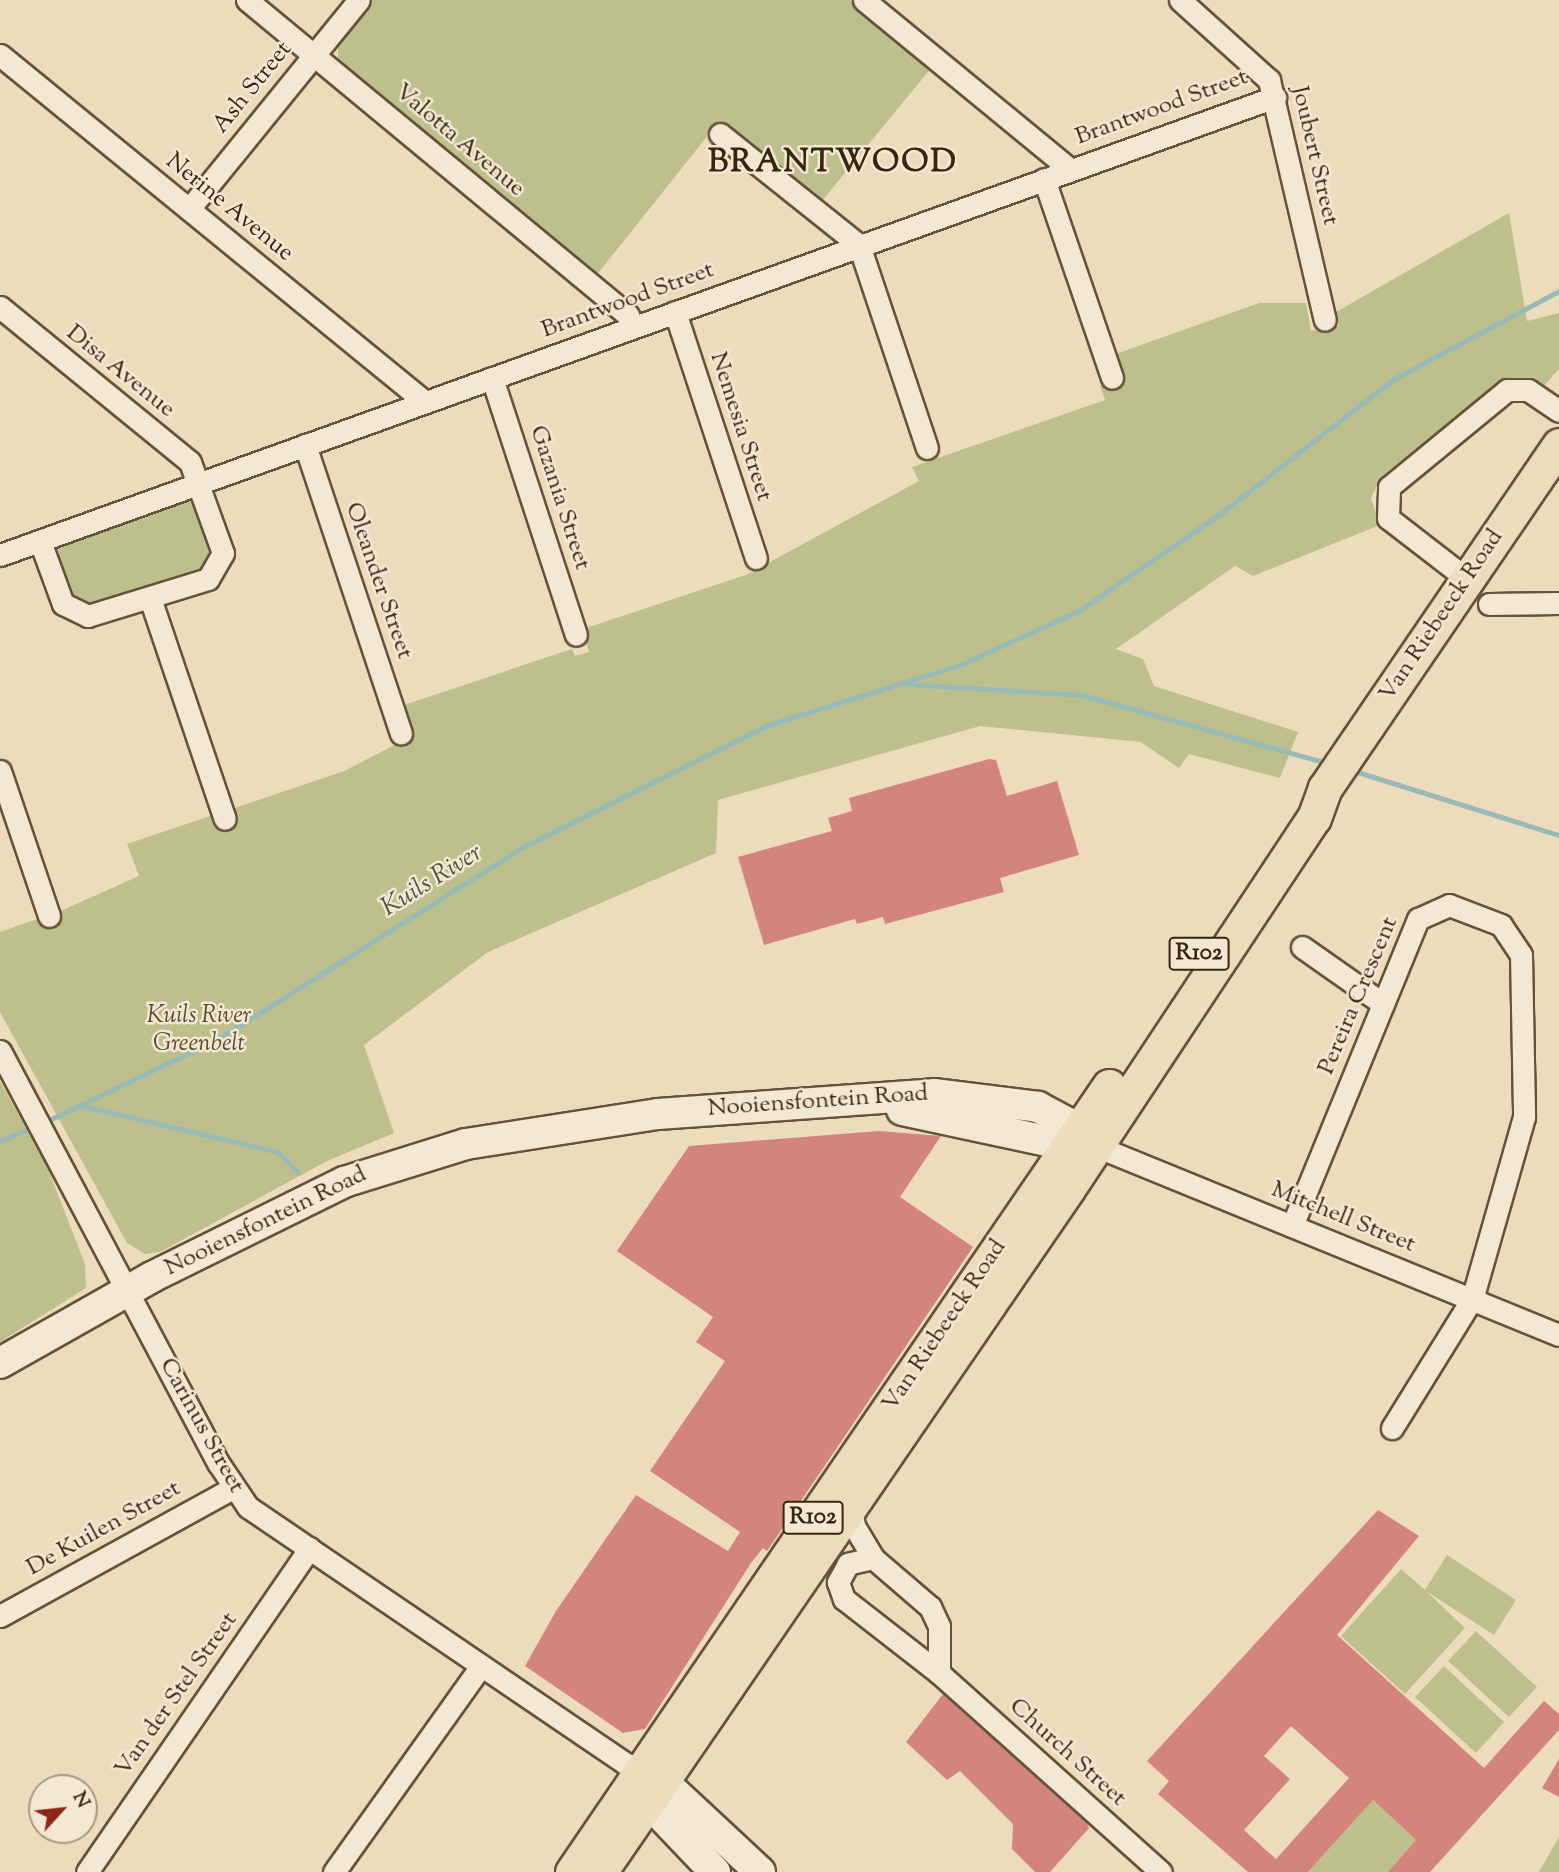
<!DOCTYPE html>
<html>
<head>
<meta charset="utf-8">
<style>
  body { margin:0 }
  #map { position:relative; width:1559px; height:1872px; overflow:hidden; background:#eddcbc; font-family:"Sorts Mill Goudy",serif }
  div>[style] { position:absolute }
  .green>* { inset:0; background:#bdbf8d }
  .stream>* { height:5px; margin:-2.5px; padding:0 2.5px; transform-origin:2.5px; border-radius:2.5px; background:#9abab6 }
  .building>* { inset:0; background:#d3847d }
  .roads { filter:drop-shadow(2px 0 #665239) drop-shadow(-2px 0 #665239) drop-shadow(0 2px #665239) drop-shadow(0 -2px #665239) }
  .street>* { height:21px; margin:-10.5px; padding:0 10.5px; transform-origin:10.5px; border-radius:10.5px; background:#f3e8d3 }
  .secondary>* { height:30px; margin:-15px; padding:0 15px; transform-origin:15px; border-radius:15px; background:#f3e8d3 }
  .primary>* { height:33px; margin:-16.5px; padding:0 16.5px; transform-origin:16.5px; border-radius:16.5px; background:#eddcbc }
  span { translate:-50% -50%; white-space:nowrap; text-align:center; line-height:1.15; -webkit-text-stroke:5px #f3e8d3; paint-order:stroke }
  .shield-label span { padding:2px 5px; background:#f3e8d3; border:2px solid; border-radius:5px; -webkit-text-stroke-width:0 }
  .shield-label { font-size:23px; color:#39240d; font-weight:700 }
  .street-label { font-size:24px; color:#39240d }
  .park-label { font-size:24px; color:#5a4b2d; font-style:italic }
  .water-label { font-size:26px; color:#565140; font-style:italic }
  .district-label { font-size:32px; color:#39240d; font-weight:700; letter-spacing:2px }
  .north { position:absolute; left:28px; top:1774px; width:70px; height:70px; box-sizing:border-box; background:#f3e8d3; border:2px solid #a99a84; border-radius:50%; rotate:63deg; font-size:19px; font-weight:700; line-height:28px; text-align:center; color:#39240d }
  .north::after { content:''; display:block; margin:auto; width:24px; height:32px; background:#8f2418; clip-path:polygon(50% 0,100% 100%,50% 72%,0 100%) }
</style>
</head>
<body>
<div id="map">
  <div class="green">
    <i style="clip-path:polygon(373px 0,850px 0,932px 67px,817px 207px,717px 124px,595px 277px,338px 63px,338px 43px)"></i>
    <i style="clip-path:polygon(1509px 213px,1527px 321px,1559px 313px,1559px 369px,1542px 388px,1522px 378px,1496px 384px,1381px 477px,1371px 498px,1380px 525px,1253px 576px,1235px 566px,1116px 649px,1143px 659px,1154px 686px,1298px 732px,1280px 778px,1189px 754px,1179px 768px,1141px 742px,980px 726px,718px 800px,716px 853px,488px 952px,364px 1045px,394px 1133px,327px 1161px,160px 1252px,145px 1254px,127px 1243px,0 1012px,0 932px,40px 918px,41px 926px,59px 920px,56px 913px,139px 876px,127px 844px,213px 815px,217px 825px,233px 819px,229px 810px,344px 771px,393px 746px,411px 733px,401px 706px,572px 649px,575px 656px,589px 652px,583px 629px,746px 575px,919px 481px,912px 467px,1105px 400px,1100px 386px,1122px 379px,1113px 355px,1259px 303px,1306px 303px,1311px 331px,1339px 326px,1336px 312px)"></i>
    <i style="clip-path:polygon(191px 496px,214px 554px,204px 571px,95px 607px,70px 599px,56px 544px)"></i>
    <i style="clip-path:polygon(0 1081px,48px 1169px,85px 1264px,86px 1288px,0 1342px)"></i>
    <i style="clip-path:polygon(1447px 1555px,1516px 1600px,1494px 1635px,1426px 1591px,1465px 1628px,1405px 1694px,1341px 1636px,1401px 1569px,1425px 1590px)"></i>
    <i style="clip-path:polygon(1476px 1631px,1537px 1687px,1509px 1717px,1448px 1661px)"></i>
    <i style="clip-path:polygon(1444px 1666px,1504px 1722px,1476px 1753px,1415px 1697px)"></i>
    <i style="clip-path:polygon(1373px 1800px,1416px 1840px,1388px 1872px,1308px 1872px)"></i>
    <i style="clip-path:polygon(1559px 1837px,1559px 1872px,1539px 1872px)"></i>
  </div>
  <div class="stream">
    <i style="left:907px;top:684px;width:175px;rotate:3.6deg"></i>
    <i style="left:1082px;top:695px;width:255px;rotate:15.5deg"></i>
    <i style="left:1351px;top:770px;width:218px;rotate:17.4deg"></i>
    <i style="left:79px;top:1105px;width:204px;rotate:13.3deg"></i>
    <i style="left:278px;top:1152px;width:28px;rotate:46deg"></i>
    <i style="left:45px;top:1122px;width:192px;rotate:-25.6deg"></i>
    <i style="left:218px;top:1039px;width:360px;rotate:-32.2deg"></i>
    <i style="left:523px;top:847px;width:274px;rotate:-26.5deg"></i>
    <i style="left:768px;top:725px;width:201px;rotate:-17.4deg"></i>
    <i style="left:960px;top:665px;width:132px;rotate:-24.6deg"></i>
    <i style="left:1080px;top:610px;width:171px;rotate:-34.5deg"></i>
    <i style="left:1221px;top:513px;width:219px;rotate:-37.8deg"></i>
    <i style="left:1394px;top:379px;width:187px;rotate:-28.1deg"></i>
    <i style="left:0;top:1141px;width:39px;rotate:-23deg"></i>
  </div>
  <div class="building">
    <i style="clip-path:polygon(989px 759px,996px 760px,1007px 796px,1057px 781px,1079px 855px,1000px 878px,1004px 892px,978px 899px,885px 924px,883px 917px,857px 924px,855px 919px,764px 945px,738px 857px,832px 831px,828px 818px,852px 811px,849px 798px)"></i>
    <i style="clip-path:polygon(879px 1131px,941px 1136px,900px 1197px,973px 1247px,767px 1551px,763px 1548px,751px 1563px,645px 1729px,623px 1733px,525px 1666px,556px 1611px,636px 1495px,728px 1551px,740px 1532px,650px 1471px,725px 1361px,696px 1342px,713px 1317px,617px 1251px,689px 1146px)"></i>
    <i style="clip-path:polygon(evenodd,1378px 1510px,1419px 1536px,1337px 1635px,1484px 1768px,1544px 1701px,1559px 1714px,1559px 1730px,1430px 1872px,1388px 1872px,1416px 1840px,1373px 1800px,1308px 1872px,1248px 1872px,1158px 1794px,1169px 1781px,1147px 1761px,1378px 1510px,1291px 1726px,1349px 1778px,1276px 1859px,1244px 1830px,1290px 1779px,1264px 1756px,1291px 1726px)"></i>
    <i style="clip-path:polygon(943px 1694px,1087px 1823px,1089px 1828px,1050px 1872px,1035px 1872px,1012px 1849px,1013px 1824px,960px 1771px,947px 1780px,906px 1742px)"></i>
    <i style="clip-path:polygon(1559px 1759px,1559px 1797px,1542px 1788px)"></i>
  </div>
  <div class="roads">
    <div class="street">
      <i style="left:247px;top:0;width:494px;rotate:39.6deg"></i>
      <i style="left:628px;top:315px;width:13px;rotate:67deg"></i>
      <i style="left:864px;top:0;width:266px;rotate:39.4deg"></i>
      <i style="left:1180px;top:0;width:120px;rotate:42deg"></i>
      <i style="left:1269px;top:80px;width:246px;rotate:76.9deg"></i>
      <i style="left:0;top:55px;width:549px;rotate:39.23deg"></i>
      <i style="left:720px;top:134px;width:178px;rotate:38.6deg"></i>
      <i style="left:859px;top:245px;width:214px;rotate:71.5deg"></i>
      <i style="left:1044px;top:179px;width:210px;rotate:71.1deg"></i>
      <i style="left:189px;top:209px;width:269px;rotate:-50.9deg"></i>
      <i style="left:0;top:307px;width:245px;rotate:39.2deg"></i>
      <i style="left:190px;top:462px;width:97px;rotate:70.1deg"></i>
      <i style="left:223px;top:553px;width:30px;rotate:120deg"></i>
      <i style="left:208px;top:579px;width:126px;rotate:162.9deg"></i>
      <i style="left:88px;top:616px;width:28px;rotate:-154deg"></i>
      <i style="left:63px;top:604px;width:67px;rotate:-110.1deg"></i>
      <i style="left:675px;top:312px;width:259px;rotate:71.8deg"></i>
      <i style="left:492px;top:378px;width:270px;rotate:71.9deg"></i>
      <i style="left:305px;top:445px;width:304px;rotate:71.6deg"></i>
      <i style="left:0;top:555px;width:1355px;rotate:-19.76deg"></i>
      <i style="left:1467px;top:579px;width:100px;rotate:-142.3deg"></i>
      <i style="left:1388px;top:518px;width:31px;rotate:-88deg"></i>
      <i style="left:1389px;top:487px;width:153px;rotate:-39.4deg"></i>
      <i style="left:1507px;top:390px;width:21px"></i>
      <i style="left:1528px;top:390px;width:37px;rotate:34deg"></i>
      <i style="left:150px;top:598px;width:233px;rotate:71.3deg"></i>
      <i style="left:1489px;top:604px;width:70px;rotate:-0.8deg"></i>
      <i style="left:0;top:771px;width:153px;rotate:71.3deg"></i>
      <i style="left:1302px;top:947px;width:99px;rotate:35.1deg"></i>
      <i style="left:0;top:1051px;width:467px;rotate:62.1deg"></i>
      <i style="left:219px;top:1464px;width:52px;rotate:56deg"></i>
      <i style="left:248px;top:1507px;width:458px;rotate:34.2deg"></i>
      <i style="left:627px;top:1765px;width:17px"></i>
      <i style="left:1093px;top:1151px;width:15px"></i>
      <i style="left:1108px;top:1151px;width:487px;rotate:22.2deg"></i>
      <i style="left:1292px;top:1226px;width:332px;rotate:-67.7deg"></i>
      <i style="left:1418px;top:919px;width:34px;rotate:-24deg"></i>
      <i style="left:1449px;top:905px;width:56px;rotate:21deg"></i>
      <i style="left:1501px;top:925px;width:36px;rotate:56deg"></i>
      <i style="left:1521px;top:955px;width:162px;rotate:88.9deg"></i>
      <i style="left:1524px;top:1117px;width:189px;rotate:105.9deg"></i>
      <i style="left:1472px;top:1299px;width:152px;rotate:121.8deg"></i>
      <i style="left:851px;top:1505px;width:21px;rotate:82deg"></i>
      <i style="left:854px;top:1526px;width:37px;rotate:59deg"></i>
      <i style="left:0;top:1616px;width:266px;rotate:-28.8deg"></i>
      <i style="left:939px;top:1673px;width:47px;rotate:-90deg"></i>
      <i style="left:939px;top:1626px;width:21px;rotate:-115deg"></i>
      <i style="left:930px;top:1607px;width:75px;rotate:-139.3deg"></i>
      <i style="left:873px;top:1558px;width:26px;rotate:167deg"></i>
      <i style="left:848px;top:1564px;width:21px;rotate:119deg"></i>
      <i style="left:838px;top:1582px;width:18px;rotate:71deg"></i>
      <i style="left:844px;top:1599px;width:120px;rotate:37.9deg"></i>
      <i style="left:939px;top:1673px;width:298px;rotate:41.9deg"></i>
      <i style="left:87px;top:1872px;width:393px;rotate:-55.5deg"></i>
      <i style="left:334px;top:1872px;width:253px;rotate:-54.5deg"></i>
    </div>
    <div class="secondary">
      <i style="left:902px;top:1110px;width:191px;rotate:12.1deg"></i>
      <i style="left:0;top:1363px;width:175px;rotate:-29.5deg"></i>
      <i style="left:152px;top:1277px;width:214px;rotate:-26.3deg"></i>
      <i style="left:344px;top:1182px;width:128px;rotate:-17.3deg"></i>
      <i style="left:466px;top:1144px;width:194px;rotate:-8.9deg"></i>
      <i style="left:658px;top:1114px;width:277px;rotate:-4.1deg"></i>
      <i style="left:934px;top:1094px;width:105px;rotate:7.1deg"></i>
      <i style="left:1038px;top:1107px;width:70px;rotate:28deg"></i>
      <i style="left:645px;top:1765px;width:157px;rotate:42.9deg"></i>
      <i style="left:633px;top:1786px;width:119px;rotate:46.4deg"></i>
    </div>
    <div class="primary">
      <i style="left:572px;top:1872px;width:952px;rotate:-55.66deg"></i>
      <i style="left:600px;top:1872px;width:828px;rotate:-55.58deg"></i>
      <i style="left:1068px;top:1189px;width:445px;rotate:-56.5deg"></i>
      <i style="left:1314px;top:818px;width:32px;rotate:-70deg"></i>
      <i style="left:1325px;top:788px;width:415px;rotate:-55.7deg"></i>
    </div>
  </div>
  <div class="shield-label">
    <span style="left:1199px;top:954px">R102</span>
    <span style="left:813px;top:1518px">R102</span>
  </div>
  <div class="street-label">
    <span style="left:253px;top:88px;rotate:-51deg">Ash Street</span>
    <span style="left:1162px;top:108px;rotate:-20deg">Brantwood Street</span>
    <span style="left:459px;top:141px;rotate:40deg">Valotta Avenue</span>
    <span style="left:1314px;top:156px;rotate:77deg">Joubert Street</span>
    <span style="left:229px;top:208px;rotate:39deg">Nerine Avenue</span>
    <span style="left:628px;top:301px;rotate:-20deg">Brantwood Street</span>
    <span style="left:120px;top:372px;rotate:39deg">Disa Avenue</span>
    <span style="left:740px;top:427px;rotate:72deg">Nemesia Street</span>
    <span style="left:559px;top:498px;rotate:72deg">Gazania Street</span>
    <span style="left:378px;top:581px;rotate:71deg">Oleander Street</span>
    <span style="left:1442px;top:616px;rotate:-56deg">Van Riebeeck Road</span>
    <span style="left:1359px;top:996px;rotate:-67deg">Pereira Crescent</span>
    <span style="left:818px;top:1102px;rotate:-4deg">Nooiensfontein Road</span>
    <span style="left:1343px;top:1218px;rotate:22deg">Mitchell Street</span>
    <span style="left:266px;top:1222px;rotate:-26deg">Nooiensfontein Road</span>
    <span style="left:945px;top:1326px;rotate:-56deg">Van Riebeeck Road</span>
    <span style="left:201px;top:1426px;rotate:61deg">Carinus Street</span>
    <span style="left:104px;top:1529px;rotate:-29deg">De Kuilen Street</span>
    <span style="left:177px;top:1695px;rotate:-55deg">Van der Stel Street</span>
    <span style="left:1067px;top:1753px;rotate:42deg">Church Street</span>
  </div>
  <div class="park-label">
    <span style="left:199px;top:1031px">Kuils River<br>Greenbelt</span>
  </div>
  <div class="water-label">
    <span style="left:432px;top:881px;rotate:-32deg">Kuils River</span>
  </div>
  <div class="district-label">
    <span style="left:833px;top:163px">BRANTWOOD</span>
  </div>
  <div class="north">N</div>
</div>
</body>
</html>
